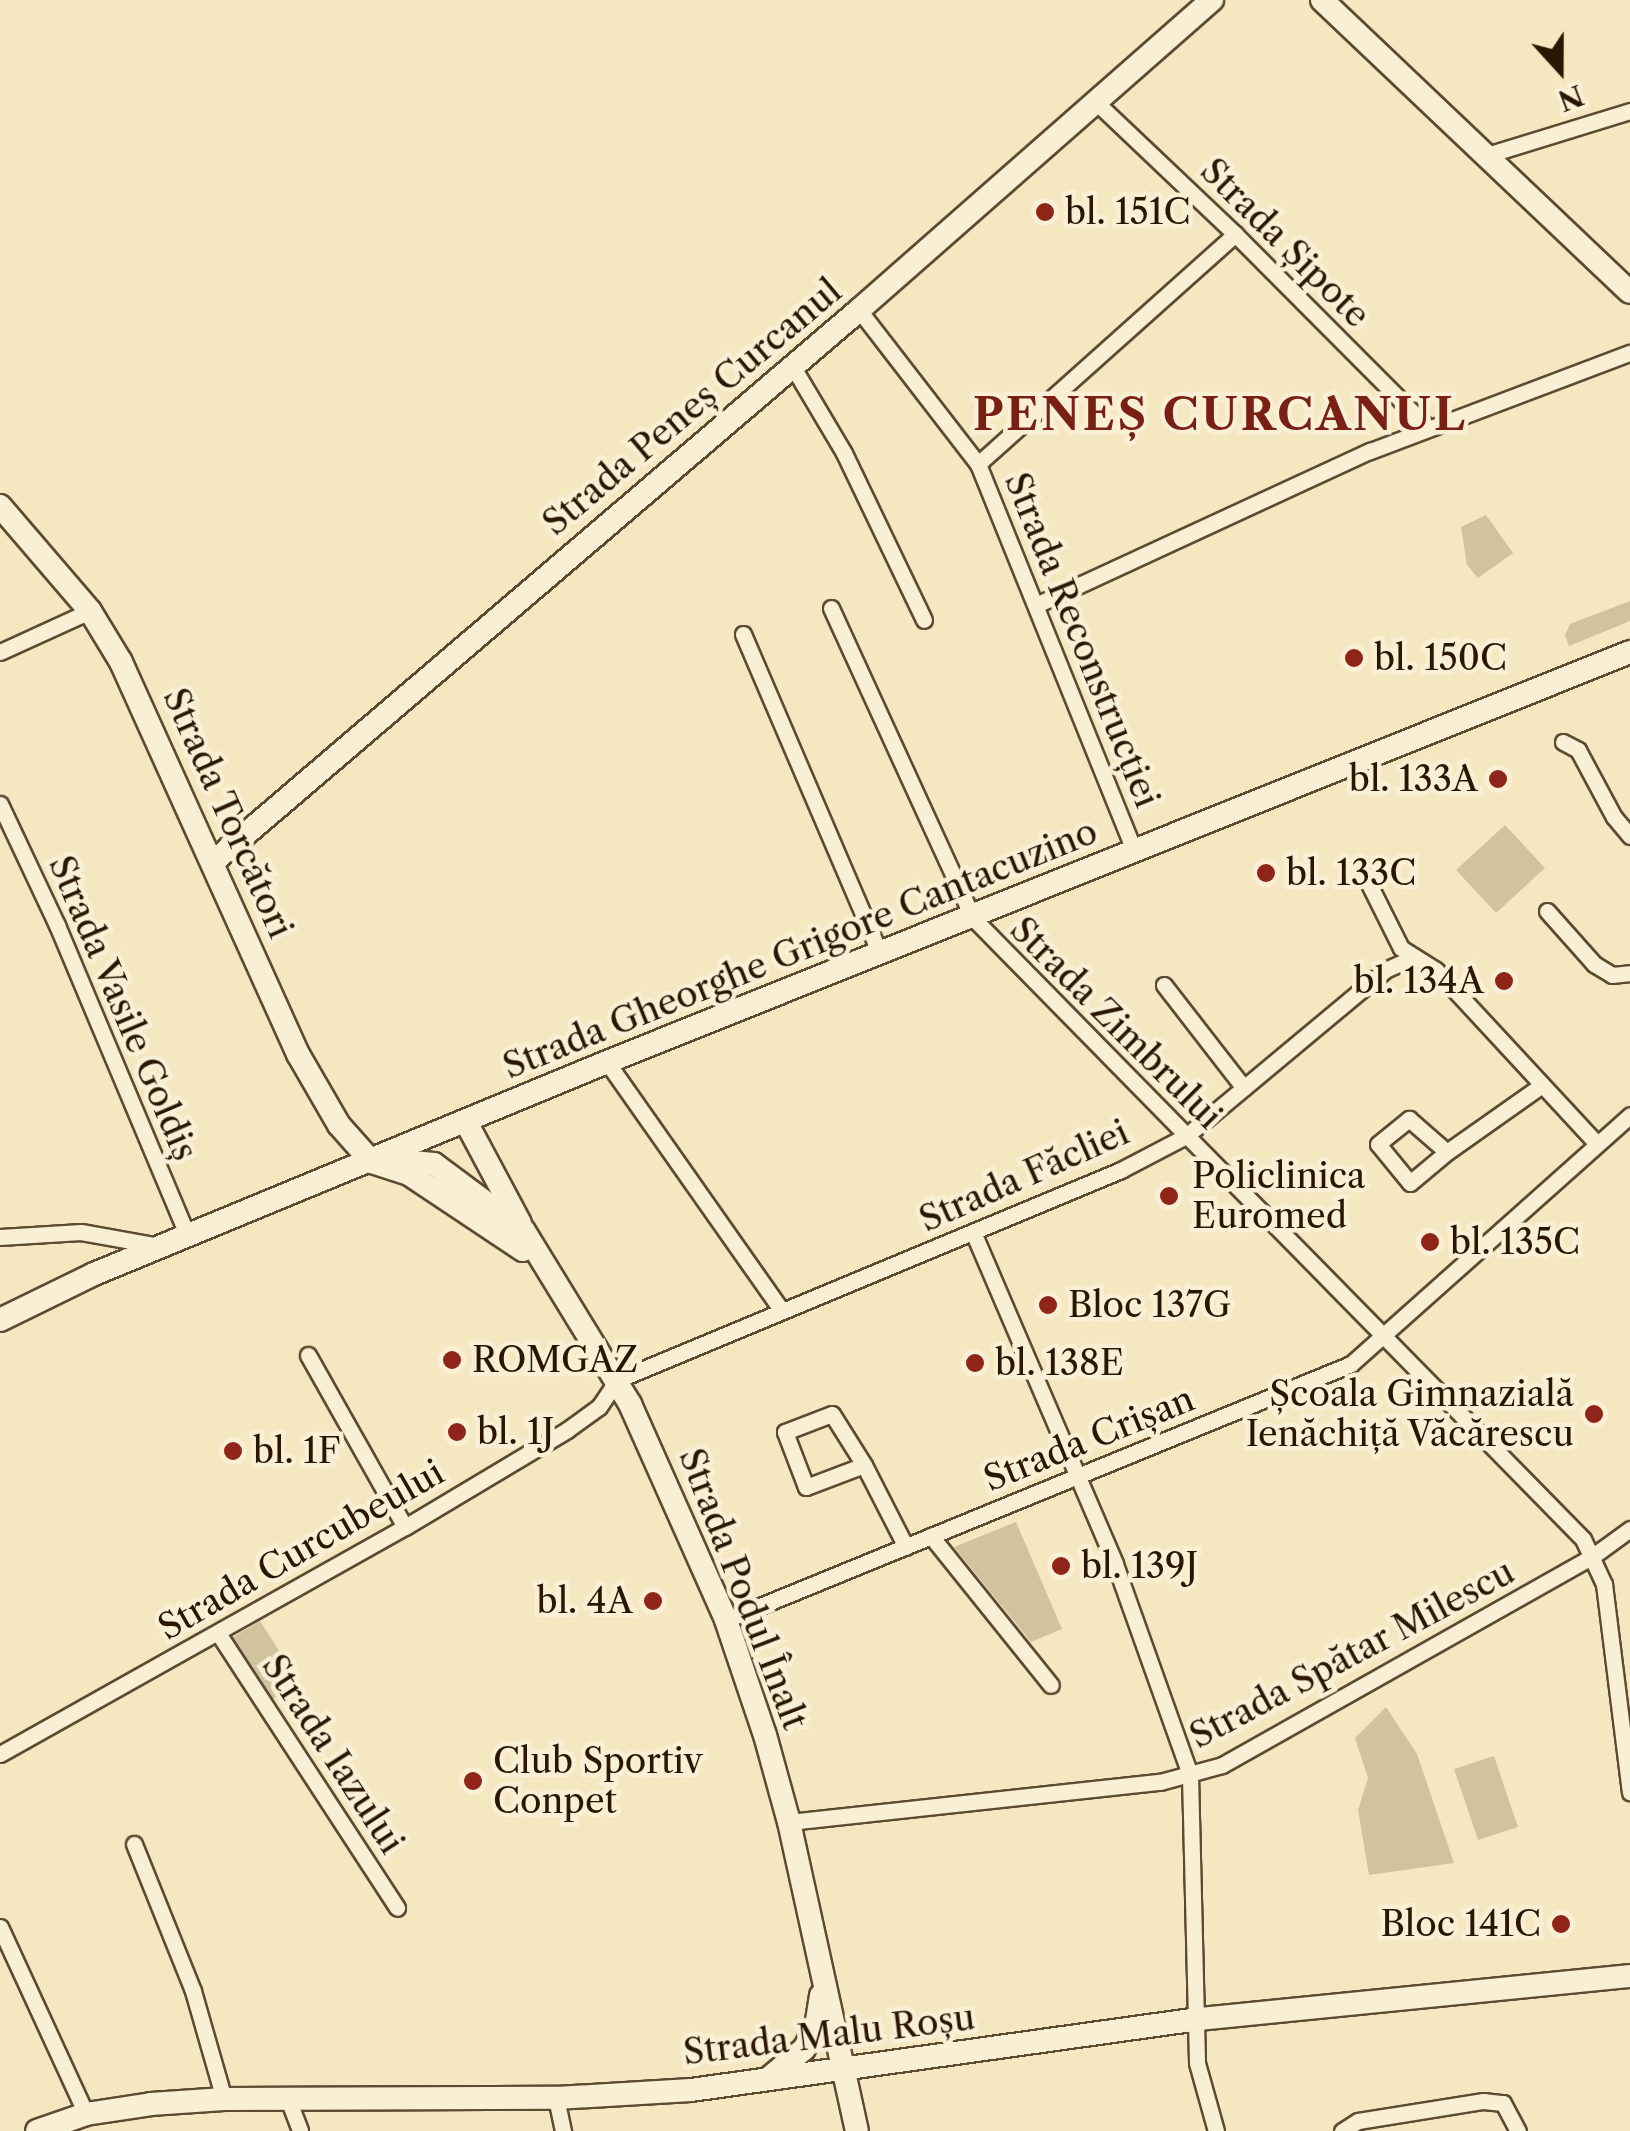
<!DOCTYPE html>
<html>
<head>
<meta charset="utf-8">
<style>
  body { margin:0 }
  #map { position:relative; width:1630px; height:2131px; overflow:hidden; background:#f5e7bf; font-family:"Libre Caslon Text",serif }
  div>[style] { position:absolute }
  .green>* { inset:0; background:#d2c39f }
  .roads { filter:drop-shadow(2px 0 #5d4a32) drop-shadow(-2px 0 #5d4a32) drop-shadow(0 2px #5d4a32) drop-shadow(0 -2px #5d4a32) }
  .street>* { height:15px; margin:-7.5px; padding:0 7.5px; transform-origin:7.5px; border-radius:7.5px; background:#f8efd5 }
  .secondary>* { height:22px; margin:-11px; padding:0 11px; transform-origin:11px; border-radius:11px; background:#f8efd5 }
  .dots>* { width:28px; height:28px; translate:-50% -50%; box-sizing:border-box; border:5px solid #f8efd5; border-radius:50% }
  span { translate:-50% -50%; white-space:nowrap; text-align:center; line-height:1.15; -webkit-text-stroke:9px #f8efd5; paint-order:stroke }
  .poi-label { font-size:35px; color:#2a1603 }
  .left { translate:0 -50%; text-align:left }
  .right { translate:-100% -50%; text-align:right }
  .street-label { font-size:35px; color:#2a1603 }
  .district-label { font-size:45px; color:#7a1f14; font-weight:700; letter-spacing:2.5px }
  .north { position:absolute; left:1510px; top:20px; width:100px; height:100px; -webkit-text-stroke:8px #f8efd5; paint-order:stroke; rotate:159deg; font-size:28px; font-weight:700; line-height:40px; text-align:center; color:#2a1603 }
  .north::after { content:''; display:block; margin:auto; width:35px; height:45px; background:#2a1603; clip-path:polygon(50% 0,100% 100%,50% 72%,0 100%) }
</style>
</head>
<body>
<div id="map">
  <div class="green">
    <i style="clip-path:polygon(1486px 515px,1513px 553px,1478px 578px,1467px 565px,1461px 527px)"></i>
    <i style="clip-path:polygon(1630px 601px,1630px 621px,1569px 646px,1565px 635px,1570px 624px)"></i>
    <i style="clip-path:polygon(1505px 825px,1545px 868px,1496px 913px,1456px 870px)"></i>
    <i style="clip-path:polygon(1016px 1522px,1062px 1629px,1031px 1642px,954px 1547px)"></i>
    <i style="clip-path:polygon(260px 1621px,299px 1682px,270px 1701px,230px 1639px)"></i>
    <i style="clip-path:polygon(1386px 1707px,1417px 1754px,1454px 1863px,1369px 1875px,1358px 1810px,1368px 1778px,1355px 1738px)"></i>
    <i style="clip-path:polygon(1494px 1756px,1518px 1827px,1478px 1840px,1454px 1769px)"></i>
  </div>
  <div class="roads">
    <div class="street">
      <i style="left:1098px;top:104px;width:189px;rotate:43.5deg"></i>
      <i style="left:1235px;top:234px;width:272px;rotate:45.1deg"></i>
      <i style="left:1487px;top:155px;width:150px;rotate:-17.1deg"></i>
      <i style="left:859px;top:310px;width:195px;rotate:52.3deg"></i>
      <i style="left:978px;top:464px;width:419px;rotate:68deg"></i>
      <i style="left:793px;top:367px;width:100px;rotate:59.3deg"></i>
      <i style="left:844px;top:453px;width:185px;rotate:64.4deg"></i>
      <i style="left:978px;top:464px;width:345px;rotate:-41.8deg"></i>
      <i style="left:1036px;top:605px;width:368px;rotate:-24.8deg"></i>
      <i style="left:1370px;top:451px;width:278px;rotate:-20.7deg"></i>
      <i style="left:831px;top:608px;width:341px;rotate:65.4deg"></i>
      <i style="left:973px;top:918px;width:870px;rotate:45.51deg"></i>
      <i style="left:1583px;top:1539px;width:50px;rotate:65deg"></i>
      <i style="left:1604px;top:1584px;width:210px;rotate:82.9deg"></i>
      <i style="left:743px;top:634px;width:348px;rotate:66.8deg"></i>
      <i style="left:0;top:652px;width:99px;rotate:-24.5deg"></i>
      <i style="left:1563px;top:742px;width:17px;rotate:28deg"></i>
      <i style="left:1578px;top:750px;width:76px;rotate:61.8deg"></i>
      <i style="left:1614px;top:817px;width:25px;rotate:50deg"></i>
      <i style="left:0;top:804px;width:134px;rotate:64.8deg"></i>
      <i style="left:57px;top:925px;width:337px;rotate:67.2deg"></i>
      <i style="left:1365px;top:876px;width:80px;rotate:63.4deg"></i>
      <i style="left:1401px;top:948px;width:41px;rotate:32.2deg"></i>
      <i style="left:1436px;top:970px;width:237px;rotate:47.2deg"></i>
      <i style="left:1547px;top:911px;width:71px;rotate:48.4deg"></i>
      <i style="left:1594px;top:964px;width:21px;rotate:31deg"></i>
      <i style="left:1612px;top:975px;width:18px;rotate:-6deg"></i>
      <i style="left:1164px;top:985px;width:130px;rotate:52.2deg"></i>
      <i style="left:607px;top:1062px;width:303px;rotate:54.9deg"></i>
      <i style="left:1447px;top:1152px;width:48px;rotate:140deg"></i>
      <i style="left:1410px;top:1183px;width:50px;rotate:-129.4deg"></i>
      <i style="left:1378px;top:1144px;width:40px;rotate:-39deg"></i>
      <i style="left:1409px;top:1119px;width:50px;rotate:41deg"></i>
      <i style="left:1447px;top:1152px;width:116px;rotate:-35.2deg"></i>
      <i style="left:973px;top:1232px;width:361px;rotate:66.8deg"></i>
      <i style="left:1115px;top:1564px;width:224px;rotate:70.4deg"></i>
      <i style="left:1190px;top:1775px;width:288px;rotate:88.6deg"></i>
      <i style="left:1197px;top:2063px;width:71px;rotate:74.4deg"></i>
      <i style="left:0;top:1237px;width:81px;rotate:-3.5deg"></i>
      <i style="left:81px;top:1232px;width:79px;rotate:10.2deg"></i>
      <i style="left:308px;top:1355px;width:197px;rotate:60.6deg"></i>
      <i style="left:864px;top:1465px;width:62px;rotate:159.2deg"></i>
      <i style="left:806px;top:1487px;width:59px;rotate:-110.9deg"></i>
      <i style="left:785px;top:1432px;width:50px;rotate:-21deg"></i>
      <i style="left:832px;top:1414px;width:60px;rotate:57.9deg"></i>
      <i style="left:864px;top:1465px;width:92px;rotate:62.9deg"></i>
      <i style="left:931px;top:1536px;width:191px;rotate:51.2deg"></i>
      <i style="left:726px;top:1620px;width:675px;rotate:-22.27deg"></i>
      <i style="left:1351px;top:1364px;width:374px;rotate:-41.7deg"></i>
      <i style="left:218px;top:1633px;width:328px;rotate:56.9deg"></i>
      <i style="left:0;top:1754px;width:464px;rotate:-29.3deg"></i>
      <i style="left:405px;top:1527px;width:189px;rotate:-30.9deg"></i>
      <i style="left:567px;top:1430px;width:39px;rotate:-36deg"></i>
      <i style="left:599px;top:1407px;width:32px;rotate:-56deg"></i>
      <i style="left:617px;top:1380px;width:546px;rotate:-22.62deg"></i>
      <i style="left:1121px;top:1170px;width:73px;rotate:-27.6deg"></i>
      <i style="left:1186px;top:1136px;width:259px;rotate:-39.8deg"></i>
      <i style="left:1385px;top:970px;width:30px;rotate:-24deg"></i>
      <i style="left:789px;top:1822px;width:373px;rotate:-6.2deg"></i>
      <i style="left:1160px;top:1782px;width:64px;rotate:-15.3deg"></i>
      <i style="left:1222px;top:1765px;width:426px;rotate:-29.4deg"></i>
      <i style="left:1593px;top:1556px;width:46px;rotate:-36.1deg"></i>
      <i style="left:134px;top:1844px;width:158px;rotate:68.1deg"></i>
      <i style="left:193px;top:1991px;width:112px;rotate:74deg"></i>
      <i style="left:0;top:1927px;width:206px;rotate:65.3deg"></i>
      <i style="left:556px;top:2098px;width:34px;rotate:78deg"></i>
      <i style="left:288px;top:2099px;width:34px;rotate:69deg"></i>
      <i style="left:1342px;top:2131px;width:19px;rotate:-32deg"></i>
      <i style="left:1358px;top:2121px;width:127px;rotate:-9.1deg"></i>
      <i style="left:1483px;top:2101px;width:20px;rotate:6deg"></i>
      <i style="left:1503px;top:2103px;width:32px;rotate:62deg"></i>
    </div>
    <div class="secondary">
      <i style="left:1322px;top:0;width:424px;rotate:43.5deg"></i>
      <i style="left:0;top:506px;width:138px;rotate:49.4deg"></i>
      <i style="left:90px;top:611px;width:60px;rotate:58.7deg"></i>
      <i style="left:121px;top:662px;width:430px;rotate:65.7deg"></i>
      <i style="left:298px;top:1054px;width:82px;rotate:60deg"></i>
      <i style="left:339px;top:1125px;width:50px;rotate:48.3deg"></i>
      <i style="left:372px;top:1162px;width:39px;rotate:18deg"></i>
      <i style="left:409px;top:1174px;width:137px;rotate:33.7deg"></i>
      <i style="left:213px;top:862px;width:850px;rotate:-40.51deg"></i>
      <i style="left:859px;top:310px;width:470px;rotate:-41.3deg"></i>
      <i style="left:466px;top:1122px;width:115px;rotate:61.9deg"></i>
      <i style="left:391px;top:1160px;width:43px;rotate:5.3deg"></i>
      <i style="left:434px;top:1164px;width:112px;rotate:36.7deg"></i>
      <i style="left:524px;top:1231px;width:203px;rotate:58.5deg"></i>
      <i style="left:630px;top:1404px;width:236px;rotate:66deg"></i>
      <i style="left:726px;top:1620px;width:121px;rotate:71.3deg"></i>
      <i style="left:765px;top:1735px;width:90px;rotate:74.6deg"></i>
      <i style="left:789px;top:1822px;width:316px;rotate:77.6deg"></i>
      <i style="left:0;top:1320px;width:105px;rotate:-26.1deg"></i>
      <i style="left:94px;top:1274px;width:555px;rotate:-22.45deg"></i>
      <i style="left:607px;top:1062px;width:1102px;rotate:-21.84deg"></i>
      <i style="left:769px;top:2078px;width:45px;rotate:-39.6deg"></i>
      <i style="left:804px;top:2049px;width:25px;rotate:-61deg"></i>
      <i style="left:816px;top:2027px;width:32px;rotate:-81deg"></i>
      <i style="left:37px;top:2131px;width:52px;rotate:-19.1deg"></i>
      <i style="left:86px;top:2114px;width:66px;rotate:-8.7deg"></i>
      <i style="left:151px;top:2104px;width:73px;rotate:-3.9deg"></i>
      <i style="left:224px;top:2099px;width:332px;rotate:-0.2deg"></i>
      <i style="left:556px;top:2098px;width:135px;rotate:-3.4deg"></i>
      <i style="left:691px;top:2090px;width:513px;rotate:-7.96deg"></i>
      <i style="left:1199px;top:2019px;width:433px;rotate:-5.7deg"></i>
    </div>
  </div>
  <div class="dots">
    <i style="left:1045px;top:212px;background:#8f2418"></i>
    <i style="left:1354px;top:658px;background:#8f2418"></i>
    <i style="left:1498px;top:779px;background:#8f2418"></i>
    <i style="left:1266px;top:873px;background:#8f2418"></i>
    <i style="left:1504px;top:981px;background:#8f2418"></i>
    <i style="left:1169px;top:1196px;background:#8f2418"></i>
    <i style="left:1430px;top:1242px;background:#8f2418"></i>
    <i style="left:1048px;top:1305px;background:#8f2418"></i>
    <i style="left:452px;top:1360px;background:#8f2418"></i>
    <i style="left:975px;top:1363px;background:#8f2418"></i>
    <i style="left:1594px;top:1414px;background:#8f2418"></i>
    <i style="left:457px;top:1432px;background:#8f2418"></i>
    <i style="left:233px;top:1451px;background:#8f2418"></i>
    <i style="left:1061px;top:1566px;background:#8f2418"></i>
    <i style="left:653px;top:1601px;background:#8f2418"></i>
    <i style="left:473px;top:1781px;background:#8f2418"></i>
    <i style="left:1561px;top:1924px;background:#8f2418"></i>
  </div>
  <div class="poi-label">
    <span class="left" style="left:1065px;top:212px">bl. 151C</span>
    <span class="left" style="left:1374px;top:658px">bl. 150C</span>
    <span class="right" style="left:1478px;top:779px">bl. 133A</span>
    <span class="left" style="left:1286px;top:873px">bl. 133C</span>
    <span class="right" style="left:1484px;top:981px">bl. 134A</span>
    <span class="left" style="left:1192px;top:1196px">Policlinica<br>Euromed</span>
    <span class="left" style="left:1450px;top:1242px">bl. 135C</span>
    <span class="left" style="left:1068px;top:1305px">Bloc 137G</span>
    <span class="left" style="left:472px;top:1360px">ROMGAZ</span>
    <span class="left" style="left:995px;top:1363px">bl. 138E</span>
    <span class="right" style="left:1574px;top:1414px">Școala Gimnazială<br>Ienăchiță Văcărescu</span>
    <span class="left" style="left:477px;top:1432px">bl. 1J</span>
    <span class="left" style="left:253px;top:1451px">bl. 1F</span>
    <span class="left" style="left:1081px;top:1566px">bl. 139J</span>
    <span class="right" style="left:633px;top:1601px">bl. 4A</span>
    <span class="left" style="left:493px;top:1781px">Club Sportiv<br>Conpet</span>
    <span class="right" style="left:1541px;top:1924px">Bloc 141C</span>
  </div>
  <div class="street-label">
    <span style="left:1285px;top:243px;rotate:45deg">Strada Șipote</span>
    <span style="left:692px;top:407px;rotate:-40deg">Strada Peneș Curcanul</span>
    <span style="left:1082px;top:640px;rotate:68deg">Strada Reconstrucției</span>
    <span style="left:228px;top:813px;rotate:66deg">Strada Torcători</span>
    <span style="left:800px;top:949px;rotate:-22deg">Strada Gheorghe Grigore Cantacuzino</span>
    <span style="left:123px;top:1008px;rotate:67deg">Strada Vasile Goldiș</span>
    <span style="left:1116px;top:1023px;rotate:45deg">Strada Zimbrului</span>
    <span style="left:1024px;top:1176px;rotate:-24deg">Strada Făcliei</span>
    <span style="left:1089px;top:1439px;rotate:-22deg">Strada Crișan</span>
    <span style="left:301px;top:1550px;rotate:-30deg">Strada Curcubeului</span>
    <span style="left:743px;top:1589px;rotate:69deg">Strada Podul Înalt</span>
    <span style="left:1352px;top:1654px;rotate:-28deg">Strada Spătar Milescu</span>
    <span style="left:333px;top:1754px;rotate:57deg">Strada Iazului</span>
    <span style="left:829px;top:2035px;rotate:-7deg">Strada Malu Roșu</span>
  </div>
  <div class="district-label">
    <span style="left:1220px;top:415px">PENEȘ CURCANUL</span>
  </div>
  <div class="north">N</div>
</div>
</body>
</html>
